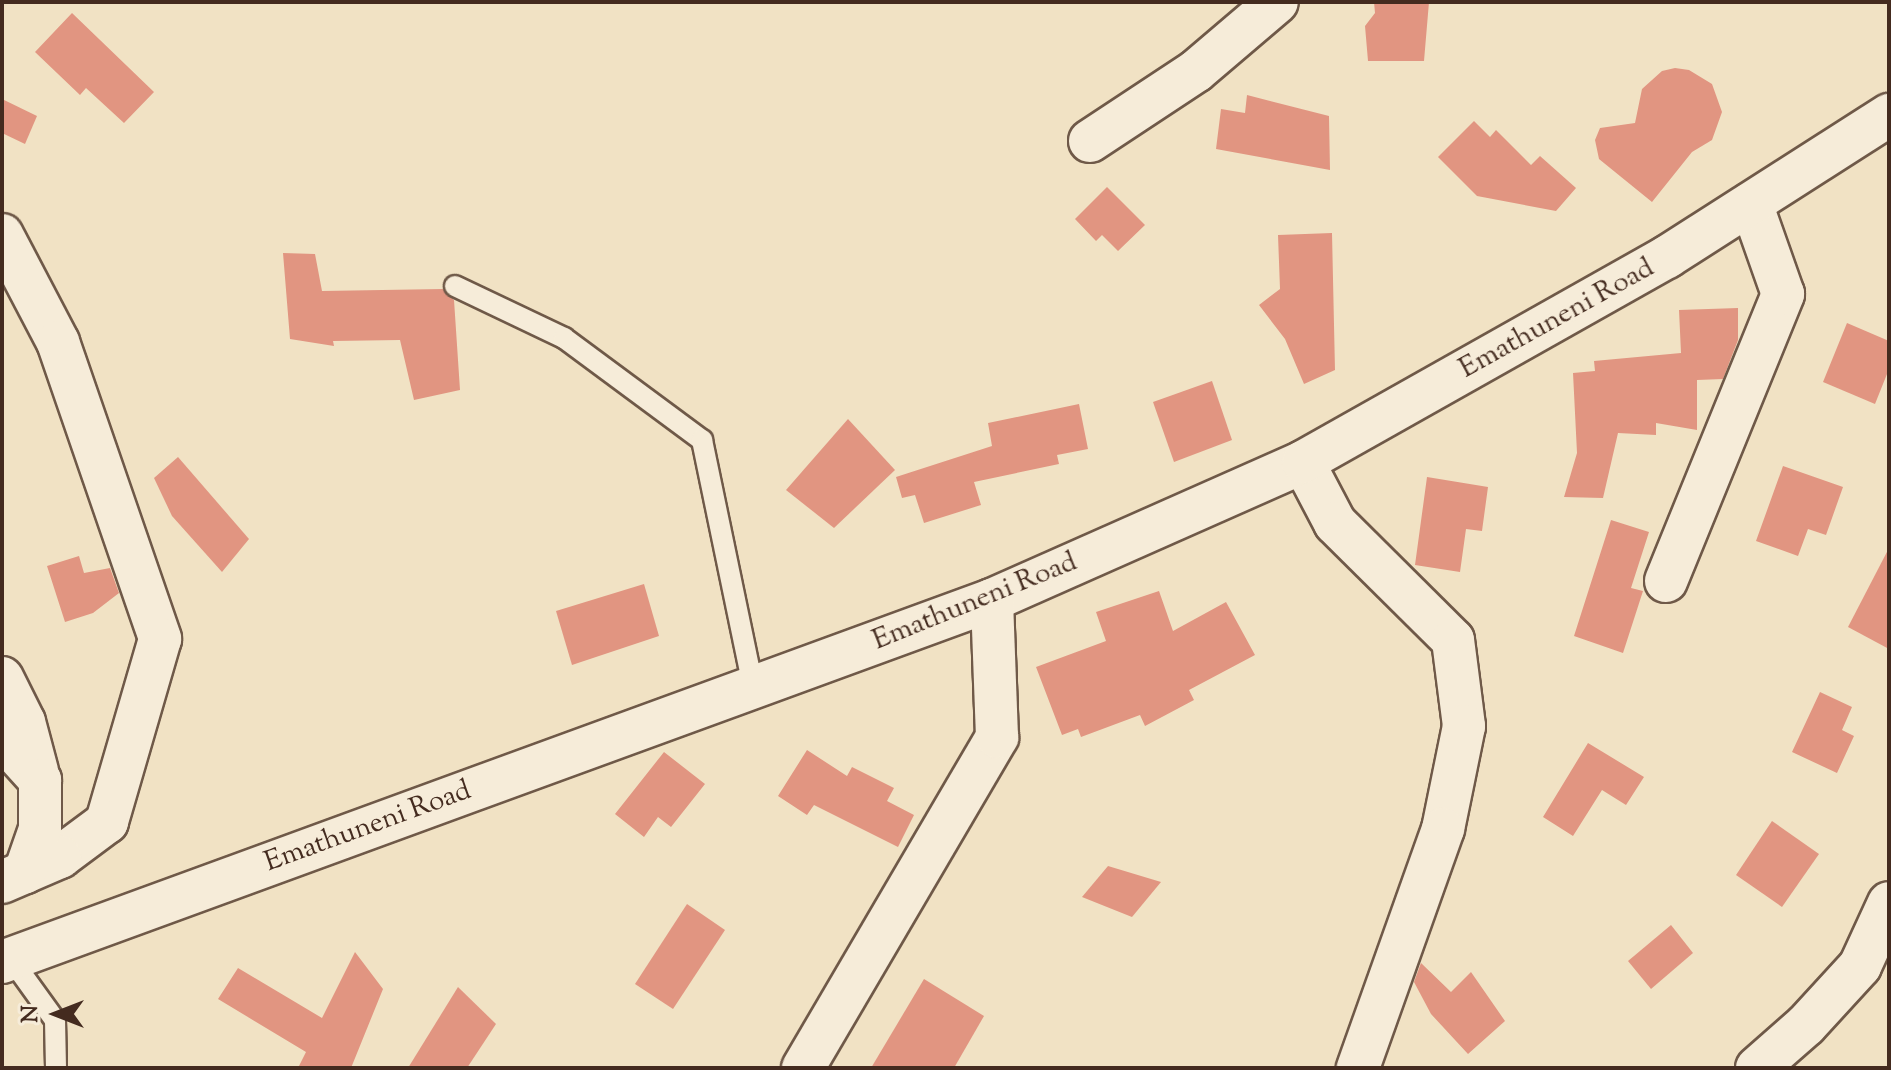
<!DOCTYPE html>
<html>
<head>
<meta charset="utf-8">
<style>
  body { margin:0 }
  #map { position:relative; width:1891px; height:1070px; overflow:hidden; background:#f1e2c4; font-family:"Sorts Mill Goudy",serif }
  div>[style] { position:absolute }
  .building>* { inset:0; background:#e19581 }
  .roads { filter:drop-shadow(2px 0 #6f5948) drop-shadow(-2px 0 #6f5948) drop-shadow(0 2px #6f5948) drop-shadow(0 -2px #6f5948) }
  .lane>* { height:20px; margin:-10px; padding:0 10px; transform-origin:10px; border-radius:10px; background:#f6ecd9 }
  .street>* { height:42px; margin:-21px; padding:0 21px; transform-origin:21px; border-radius:21px; background:#f6ecd9 }
  span { translate:-50% -50%; white-space:nowrap; text-align:center; line-height:1.15; -webkit-text-stroke:6px #f6ecd9; paint-order:stroke }
  .street-label { font-size:28px; color:#442b1f }
  .frame { position:absolute; inset:0; border:4px solid #442b1f; pointer-events:none }
  .north { position:absolute; left:16px; top:974px; width:80px; height:80px; -webkit-text-stroke:6px #f6ecd9; paint-order:stroke; rotate:270deg; font-size:22px; font-weight:700; line-height:32px; text-align:center; color:#442b1f }
  .north::after { content:''; display:block; margin:auto; width:28px; height:36px; background:#442b1f; clip-path:polygon(50% 0,100% 100%,50% 72%,0 100%) }
</style>
</head>
<body>
<div id="map">
  <div class="building">
    <i style="clip-path:polygon(1374px 2px,1429px 2px,1424px 61px,1368px 61px,1365px 26px,1375px 13px)"></i>
    <i style="clip-path:polygon(72px 13px,154px 92px,124px 123px,86px 88px,80px 95px,35px 52px)"></i>
    <i style="clip-path:polygon(1675px 68px,1689px 70px,1712px 84px,1722px 112px,1712px 140px,1692px 152px,1652px 202px,1599px 159px,1595px 140px,1600px 128px,1635px 123px,1642px 89px,1662px 71px)"></i>
    <i style="clip-path:polygon(1247px 95px,1329px 116px,1330px 170px,1216px 149px,1221px 109px,1245px 113px)"></i>
    <i style="clip-path:polygon(2px 99px,37px 116px,25px 144px,2px 133px)"></i>
    <i style="clip-path:polygon(1474px 121px,1490px 137px,1496px 130px,1531px 165px,1540px 156px,1576px 188px,1556px 211px,1477px 196px,1438px 157px)"></i>
    <i style="clip-path:polygon(1107px 187px,1145px 225px,1118px 251px,1102px 235px,1096px 241px,1075px 219px)"></i>
    <i style="clip-path:polygon(1332px 233px,1335px 370px,1304px 384px,1285px 339px,1259px 305px,1280px 289px,1278px 235px)"></i>
    <i style="clip-path:polygon(283px 253px,315px 254px,322px 291px,443px 289px,454px 300px,460px 390px,414px 400px,400px 340px,333px 341px,334px 346px,290px 339px)"></i>
    <i style="clip-path:polygon(1738px 308px,1738px 340px,1723px 379px,1697px 380px,1697px 430px,1656px 423px,1656px 435px,1618px 433px,1603px 498px,1564px 497px,1577px 453px,1573px 373px,1595px 371px,1594px 361px,1681px 353px,1679px 310px)"></i>
    <i style="clip-path:polygon(1847px 323px,1889px 341px,1889px 369px,1875px 404px,1823px 382px)"></i>
    <i style="clip-path:polygon(1212px 381px,1232px 440px,1174px 462px,1153px 402px)"></i>
    <i style="clip-path:polygon(1079px 404px,1088px 449px,1057px 455px,1059px 464px,974px 482px,981px 505px,924px 523px,915px 495px,902px 498px,896px 477px,992px 446px,988px 423px)"></i>
    <i style="clip-path:polygon(848px 419px,895px 470px,834px 528px,786px 490px)"></i>
    <i style="clip-path:polygon(178px 457px,249px 539px,222px 572px,172px 516px,154px 478px)"></i>
    <i style="clip-path:polygon(1783px 466px,1843px 487px,1826px 535px,1808px 529px,1798px 556px,1756px 541px)"></i>
    <i style="clip-path:polygon(1427px 477px,1488px 487px,1482px 531px,1466px 529px,1460px 572px,1415px 565px)"></i>
    <i style="clip-path:polygon(1611px 520px,1649px 532px,1631px 588px,1643px 591px,1623px 653px,1574px 636px)"></i>
    <i style="clip-path:polygon(1889px 548px,1889px 649px,1848px 627px)"></i>
    <i style="clip-path:polygon(79px 556px,84px 573px,110px 568px,119px 593px,93px 613px,65px 622px,47px 566px)"></i>
    <i style="clip-path:polygon(644px 584px,659px 636px,572px 665px,556px 611px)"></i>
    <i style="clip-path:polygon(1159px 591px,1173px 631px,1226px 602px,1255px 655px,1189px 690px,1194px 700px,1145px 726px,1140px 715px,1081px 737px,1078px 729px,1062px 735px,1036px 667px,1106px 641px,1096px 612px)"></i>
    <i style="clip-path:polygon(1820px 692px,1852px 707px,1842px 730px,1854px 736px,1837px 773px,1792px 752px)"></i>
    <i style="clip-path:polygon(1588px 743px,1644px 777px,1626px 805px,1602px 790px,1573px 836px,1543px 817px)"></i>
    <i style="clip-path:polygon(807px 750px,847px 776px,852px 767px,894px 788px,887px 801px,914px 815px,898px 847px,814px 805px,807px 815px,778px 796px)"></i>
    <i style="clip-path:polygon(664px 752px,705px 784px,671px 827px,658px 817px,644px 837px,615px 814px)"></i>
    <i style="clip-path:polygon(1772px 821px,1819px 854px,1782px 907px,1736px 875px)"></i>
    <i style="clip-path:polygon(1108px 866px,1161px 882px,1132px 917px,1082px 897px)"></i>
    <i style="clip-path:polygon(687px 904px,725px 930px,673px 1009px,635px 984px)"></i>
    <i style="clip-path:polygon(1671px 925px,1693px 953px,1651px 989px,1628px 961px)"></i>
    <i style="clip-path:polygon(355px 952px,383px 989px,351px 1068px,298px 1068px,306px 1052px,218px 999px,238px 968px,322px 1018px)"></i>
    <i style="clip-path:polygon(1421px 963px,1451px 992px,1471px 972px,1505px 1021px,1468px 1054px,1431px 1014px,1414px 982px)"></i>
    <i style="clip-path:polygon(924px 979px,984px 1016px,954px 1068px,871px 1068px)"></i>
    <i style="clip-path:polygon(458px 987px,496px 1024px,467px 1068px,408px 1068px)"></i>
  </div>
  <div class="roads">
    <div class="lane">
      <i style="left:455px;top:286px;width:121px;rotate:25.5deg"></i>
      <i style="left:564px;top:338px;width:172px;rotate:36.5deg"></i>
      <i style="left:702px;top:440px;width:251px;rotate:78.3deg"></i>
      <i style="left:11px;top:959px;width:75px;rotate:54.2deg"></i>
      <i style="left:55px;top:1020px;width:48px;rotate:88.8deg"></i>
    </div>
    <div class="street">
      <i style="left:1090px;top:141px;width:127px;rotate:-33.4deg"></i>
      <i style="left:1196px;top:71px;width:106px;rotate:-40.4deg"></i>
      <i style="left:2px;top:235px;width:121px;rotate:62.4deg"></i>
      <i style="left:58px;top:342px;width:314px;rotate:71deg"></i>
      <i style="left:160px;top:639px;width:191px;rotate:106.2deg"></i>
      <i style="left:107px;top:822px;width:59px;rotate:143.3deg"></i>
      <i style="left:60px;top:857px;width:63px;rotate:156.7deg"></i>
      <i style="left:1303px;top:462px;width:69px;rotate:62.3deg"></i>
      <i style="left:1335px;top:523px;width:166px;rotate:44.8deg"></i>
      <i style="left:1453px;top:640px;width:87px;rotate:82.7deg"></i>
      <i style="left:1464px;top:726px;width:105px;rotate:101.5deg"></i>
      <i style="left:1443px;top:829px;width:254px;rotate:109.6deg"></i>
      <i style="left:1666px;top:581px;width:310px;rotate:-67.8deg"></i>
      <i style="left:1783px;top:294px;width:96px;rotate:-109.4deg"></i>
      <i style="left:2px;top:678px;width:49px;rotate:63.4deg"></i>
      <i style="left:24px;top:722px;width:51px;rotate:75.1deg"></i>
      <i style="left:2px;top:738px;width:57px;rotate:47.9deg"></i>
      <i style="left:40px;top:780px;width:49px;rotate:90deg"></i>
      <i style="left:40px;top:829px;width:46px;rotate:109.2deg"></i>
      <i style="left:2px;top:962px;width:1054px;rotate:-20.09deg"></i>
      <i style="left:992px;top:600px;width:340px;rotate:-23.9deg"></i>
      <i style="left:1303px;top:462px;width:418px;rotate:-29.4deg"></i>
      <i style="left:1667px;top:257px;width:264px;rotate:-32.6deg"></i>
      <i style="left:803px;top:1068px;width:384px;rotate:-59.6deg"></i>
      <i style="left:997px;top:737px;width:137px;rotate:-92.1deg"></i>
      <i style="left:1757px;top:1068px;width:65px;rotate:-41.3deg"></i>
      <i style="left:1806px;top:1025px;width:80px;rotate:-47.5deg"></i>
      <i style="left:1860px;top:966px;width:69px;rotate:-65.3deg"></i>
    </div>
  </div>
  <div class="street-label">
    <span style="left:1557px;top:319px;rotate:-29deg">Emathuneni Road</span>
    <span style="left:975px;top:602px;rotate:-22deg">Emathuneni Road</span>
    <span style="left:368px;top:827px;rotate:-20deg">Emathuneni Road</span>
  </div>
  <div class="frame"></div>
  <div class="north">N</div>
</div>
</body>
</html>
